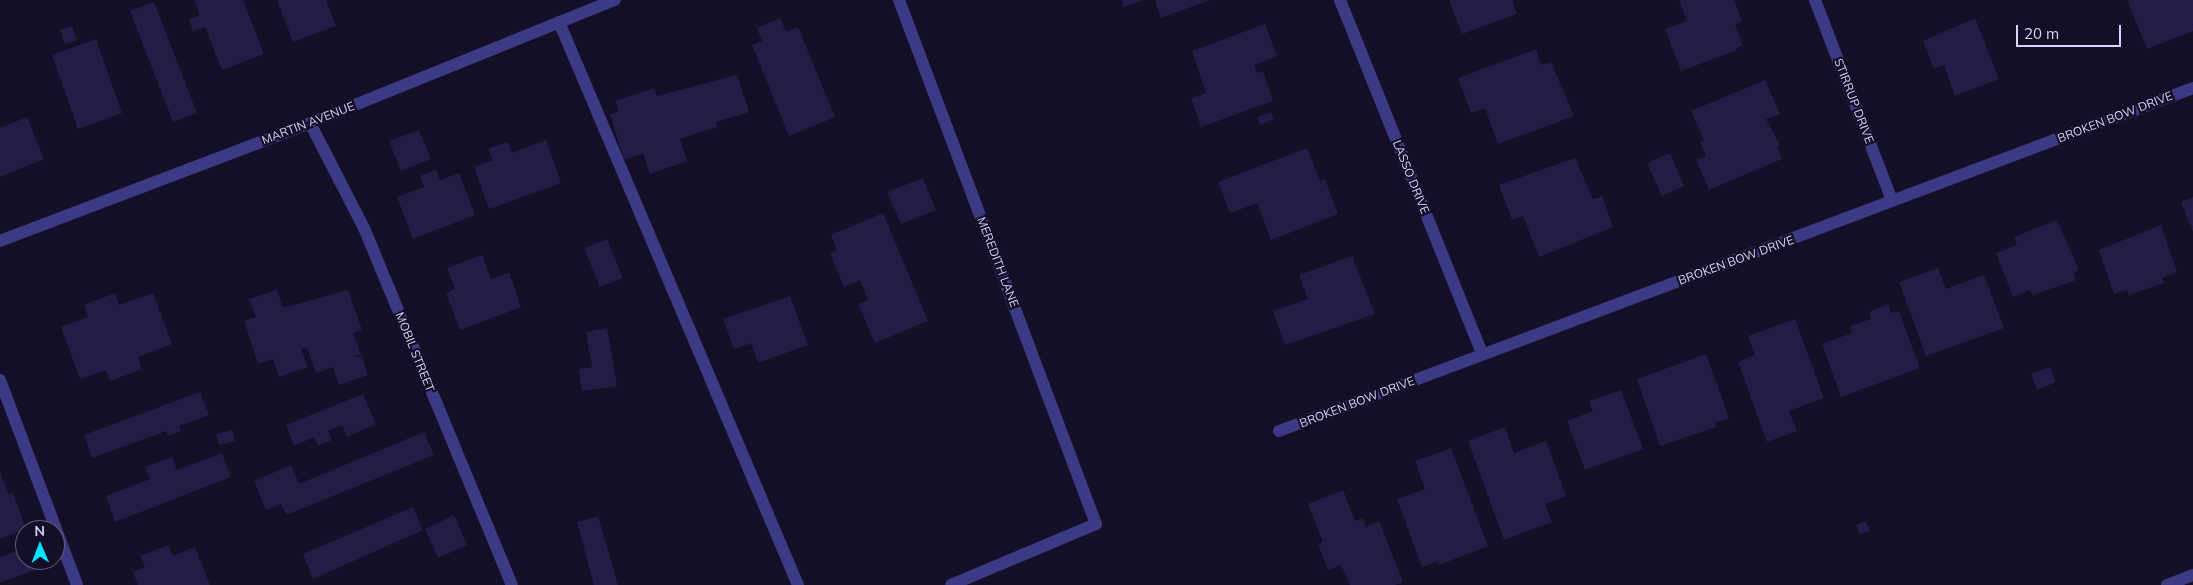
<!DOCTYPE html>
<html>
<head>
<meta charset="utf-8">
<style>
  body { margin:0 }
  #map { position:relative; width:2193px; height:585px; overflow:hidden; background:#130f26; font-family:Mulish,sans-serif }
  div>[style] { position:absolute }
  .building>* { inset:0; background:#241b47 }
  .service>* { height:12px; margin:-6px; padding:0 6px; transform-origin:6px; border-radius:6px; background:#3d3a85 }
  .minor>* { height:12px; margin:-6px; padding:0 6px; transform-origin:6px; border-radius:6px; background:#3d3a85 }
  span { translate:-50% -50%; white-space:nowrap; text-align:center; line-height:1.15; -webkit-text-stroke:4.5px #130f26; paint-order:stroke }
  .street-label { font-size:12px; color:#d9d4ff }
  .north { position:absolute; left:15px; top:520px; width:50px; height:50px; box-sizing:border-box; background:#130f26; border:1px solid #625e7d; border-radius:50%; rotate:359deg; font-size:14px; font-weight:700; line-height:20px; text-align:center; color:#d9d4ff }
  .north::after { content:''; display:block; margin:auto; width:18px; height:22px; background:#00e5ff; clip-path:polygon(50% 0,100% 100%,50% 72%,0 100%) }
  .scale { position:absolute; left:2016px; top:25px; width:105px; height:22px; box-sizing:border-box; border:2px solid #d9d4ff; border-top:0; padding-left:6px; font-size:15px; line-height:18px; white-space:nowrap; color:#d9d4ff; -webkit-text-stroke:4px #130f26; paint-order:stroke }
</style>
</head>
<body>
<div id="map">
  <div class="building">
    <i style="clip-path:polygon(194px 0,243px 0,264px 54px,222px 70px,205px 27px,193px 31px,189px 19px,200px 15px)"></i>
    <i style="clip-path:polygon(277px 0,326px 0,336px 26px,293px 42px)"></i>
    <i style="clip-path:polygon(1122px 0,1144px 0,1124px 7px)"></i>
    <i style="clip-path:polygon(1155px 0,1210px 0,1161px 18px)"></i>
    <i style="clip-path:polygon(1449px 0,1512px 0,1517px 14px,1462px 34px)"></i>
    <i style="clip-path:polygon(1679px 0,1734px 0,1742px 21px,1735px 24px,1743px 45px,1736px 48px,1737px 50px,1681px 71px,1665px 29px,1687px 21px)"></i>
    <i style="clip-path:polygon(2127px 0,2193px 0,2193px 31px,2147px 49px)"></i>
    <i style="clip-path:polygon(154px 2px,197px 113px,173px 122px,130px 11px)"></i>
    <i style="clip-path:polygon(780px 18px,786px 32px,798px 27px,835px 117px,789px 136px,752px 45px,762px 41px,757px 28px)"></i>
    <i style="clip-path:polygon(1975px 18px,1999px 79px,1955px 96px,1944px 65px,1934px 69px,1923px 41px)"></i>
    <i style="clip-path:polygon(1265px 24px,1277px 56px,1254px 65px,1257px 73px,1263px 71px,1273px 101px,1201px 127px,1191px 98px,1206px 93px,1192px 51px)"></i>
    <i style="clip-path:polygon(72px 26px,77px 40px,65px 44px,60px 30px)"></i>
    <i style="clip-path:polygon(96px 39px,122px 113px,78px 129px,52px 55px)"></i>
    <i style="clip-path:polygon(1536px 49px,1541px 65px,1551px 62px,1574px 116px,1498px 144px,1485px 108px,1471px 113px,1458px 78px)"></i>
    <i style="clip-path:polygon(737px 75px,749px 112px,716px 122px,717px 127px,680px 139px,687px 161px,650px 174px,643px 153px,624px 160px,610px 114px,619px 111px,615px 101px,654px 88px,657px 96px)"></i>
    <i style="clip-path:polygon(1765px 80px,1780px 114px,1766px 119px,1780px 145px,1777px 146px,1782px 159px,1709px 190px,1696px 160px,1706px 156px,1700px 142px,1704px 140px,1691px 111px)"></i>
    <i style="clip-path:polygon(1271px 112px,1274px 119px,1260px 125px,1257px 117px)"></i>
    <i style="clip-path:polygon(27px 117px,44px 159px,0 177px,0 128px)"></i>
    <i style="clip-path:polygon(419px 130px,431px 159px,401px 171px,389px 141px)"></i>
    <i style="clip-path:polygon(546px 140px,561px 183px,489px 209px,474px 167px,493px 160px,488px 149px,508px 142px,512px 153px)"></i>
    <i style="clip-path:polygon(1307px 148px,1320px 181px,1325px 179px,1338px 214px,1271px 240px,1257px 203px,1230px 213px,1218px 182px)"></i>
    <i style="clip-path:polygon(1670px 153px,1684px 186px,1662px 196px,1647px 163px)"></i>
    <i style="clip-path:polygon(1575px 158px,1593px 199px,1602px 196px,1613px 227px,1539px 257px,1523px 216px,1512px 220px,1499px 185px)"></i>
    <i style="clip-path:polygon(436px 170px,440px 180px,459px 173px,475px 215px,413px 239px,397px 197px,424px 187px,420px 176px)"></i>
    <i style="clip-path:polygon(923px 178px,936px 210px,901px 224px,887px 192px)"></i>
    <i style="clip-path:polygon(2193px 197px,2193px 232px,2181px 202px)"></i>
    <i style="clip-path:polygon(883px 213px,928px 321px,875px 343px,858px 304px,868px 300px,860px 280px,844px 287px,830px 253px,837px 250px,831px 235px)"></i>
    <i style="clip-path:polygon(2057px 220px,2079px 270px,2074px 273px,2076px 280px,2033px 295px,2030px 290px,2013px 297px,1996px 253px,2017px 245px,2014px 237px)"></i>
    <i style="clip-path:polygon(2161px 225px,2177px 272px,2162px 278px,2164px 283px,2129px 295px,2127px 290px,2114px 294px,2099px 250px)"></i>
    <i style="clip-path:polygon(607px 239px,623px 278px,600px 287px,584px 248px)"></i>
    <i style="clip-path:polygon(482px 255px,491px 279px,509px 272px,521px 307px,460px 330px,446px 293px,455px 289px,447px 268px)"></i>
    <i style="clip-path:polygon(1352px 256px,1375px 314px,1285px 345px,1273px 311px,1308px 299px,1299px 275px)"></i>
    <i style="clip-path:polygon(1938px 268px,1946px 289px,1984px 275px,2004px 328px,1926px 356px,1899px 282px)"></i>
    <i style="clip-path:polygon(277px 290px,283px 308px,348px 290px,362px 330px,353px 333px,361px 354px,351px 358px,362px 356px,368px 375px,339px 385px,333px 367px,316px 373px,307px 348px,301px 349px,308px 367px,279px 377px,273px 359px,258px 364px,244px 321px,256px 317px,249px 299px)"></i>
    <i style="clip-path:polygon(115px 293px,119px 305px,153px 293px,172px 344px,138px 357px,142px 369px,110px 381px,106px 370px,80px 379px,61px 327px,88px 317px,84px 305px)"></i>
    <i style="clip-path:polygon(790px 296px,808px 345px,758px 363px,751px 343px,734px 349px,723px 319px)"></i>
    <i style="clip-path:polygon(1888px 304px,1891px 313px,1899px 311px,1920px 368px,1841px 397px,1822px 344px,1852px 333px,1850px 326px,1871px 319px,1869px 312px)"></i>
    <i style="clip-path:polygon(1795px 319px,1824px 398px,1789px 411px,1797px 431px,1767px 442px,1738px 362px,1755px 355px,1748px 336px)"></i>
    <i style="clip-path:polygon(607px 328px,617px 386px,582px 391px,579px 369px,592px 367px,586px 332px)"></i>
    <i style="clip-path:polygon(1706px 354px,1729px 418px,1715px 423px,1716px 427px,1660px 446px,1637px 379px)"></i>
    <i style="clip-path:polygon(2050px 367px,2056px 382px,2037px 390px,2031px 374px)"></i>
    <i style="clip-path:polygon(1621px 390px,1643px 449px,1585px 470px,1567px 421px,1593px 411px,1589px 401px)"></i>
    <i style="clip-path:polygon(200px 392px,209px 415px,179px 426px,181px 431px,168px 436px,166px 431px,92px 458px,84px 435px)"></i>
    <i style="clip-path:polygon(363px 394px,376px 424px,347px 437px,342px 425px,328px 431px,332px 440px,318px 446px,314px 437px,294px 446px,286px 425px)"></i>
    <i style="clip-path:polygon(1505px 427px,1514px 453px,1546px 441px,1566px 496px,1545px 504px,1552px 522px,1504px 540px,1468px 441px)"></i>
    <i style="clip-path:polygon(232px 430px,235px 441px,219px 445px,216px 434px)"></i>
    <i style="clip-path:polygon(424px 432px,434px 455px,286px 515px,281px 504px,266px 510px,254px 481px,291px 465px,299px 484px)"></i>
    <i style="clip-path:polygon(1451px 448px,1488px 546px,1439px 565px,1438px 561px,1422px 567px,1397px 499px,1425px 489px,1415px 461px)"></i>
    <i style="clip-path:polygon(222px 453px,231px 477px,115px 522px,106px 496px,150px 479px,145px 467px,172px 457px,177px 470px)"></i>
    <i style="clip-path:polygon(0 472px,9px 495px,13px 493px,26px 529px,0 539px)"></i>
    <i style="clip-path:polygon(1343px 490px,1355px 521px,1363px 518px,1366px 527px,1379px 521px,1403px 582px,1395px 585px,1350px 585px,1341px 565px,1328px 570px,1318px 544px,1323px 542px,1308px 504px)"></i>
    <i style="clip-path:polygon(413px 507px,423px 530px,313px 579px,303px 554px)"></i>
    <i style="clip-path:polygon(454px 515px,467px 545px,438px 558px,425px 529px)"></i>
    <i style="clip-path:polygon(598px 516px,618px 585px,594px 585px,577px 522px)"></i>
    <i style="clip-path:polygon(1866px 521px,1870px 531px,1860px 534px,1856px 525px)"></i>
    <i style="clip-path:polygon(168px 545px,173px 556px,195px 547px,210px 585px,138px 585px,133px 572px,145px 567px,140px 556px)"></i>
    <i style="clip-path:polygon(25px 548px,25px 560px,32px 560px,35px 570px,0 583px,0 557px)"></i>
  </div>
  <div class="service">
    <i style="left:2167px;top:585px;width:28px;rotate:-21deg"></i>
  </div>
  <div class="minor">
    <i style="left:899px;top:0;width:560px;rotate:69.4deg"></i>
    <i style="left:1096px;top:524px;width:157px;rotate:157.2deg"></i>
    <i style="left:1340px;top:0;width:381px;rotate:68.1deg"></i>
    <i style="left:1815px;top:0;width:215px;rotate:69deg"></i>
    <i style="left:559px;top:22px;width:612px;rotate:67deg"></i>
    <i style="left:310px;top:123px;width:118px;rotate:62.8deg"></i>
    <i style="left:364px;top:228px;width:386px;rotate:67.5deg"></i>
    <i style="left:0;top:241px;width:332px;rotate:-20.8deg"></i>
    <i style="left:310px;top:123px;width:329px;rotate:-22deg"></i>
    <i style="left:0;top:380px;width:219px;rotate:69.4deg"></i>
    <i style="left:1279px;top:431px;width:976px;rotate:-20.57deg"></i>
  </div>
  <div class="street-label">
    <span style="left:1854px;top:101px;rotate:69deg">STIRRUP DRIVE</span>
    <span style="left:2115px;top:117px;rotate:-21deg">BROKEN BOW DRIVE</span>
    <span style="left:308px;top:123px;rotate:-21deg">MARTIN AVENUE</span>
    <span style="left:1411px;top:177px;rotate:68deg">LASSO DRIVE</span>
    <span style="left:1736px;top:260px;rotate:-20deg">BROKEN BOW DRIVE</span>
    <span style="left:998px;top:262px;rotate:69deg">MEREDITH LANE</span>
    <span style="left:415px;top:352px;rotate:68deg">MOBIL STREET</span>
    <span style="left:1357px;top:402px;rotate:-21deg">BROKEN BOW DRIVE</span>
  </div>
  <div class="north">N</div>
  <div class="scale">20 m</div>
</div>
</body>
</html>
